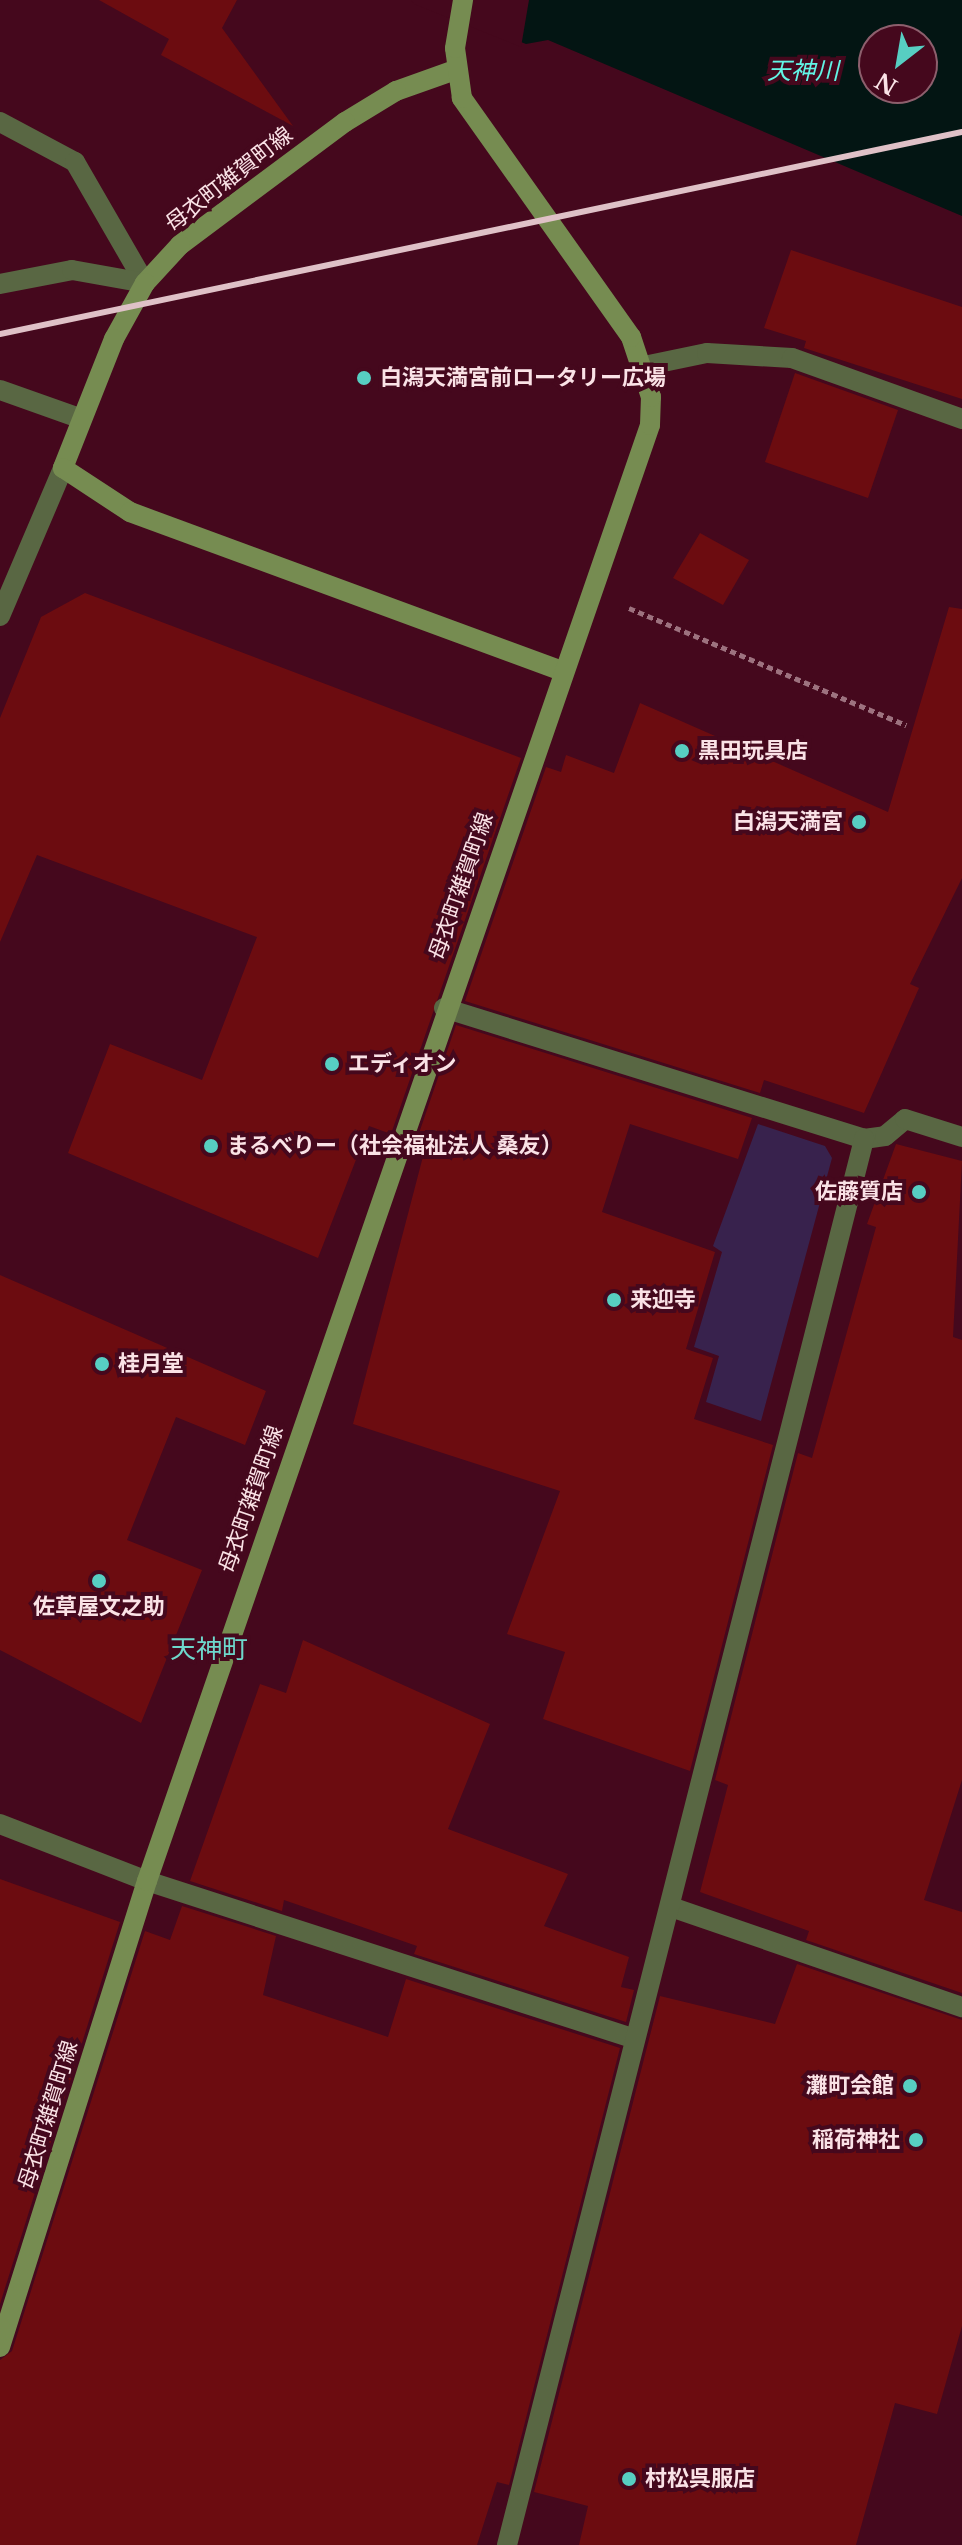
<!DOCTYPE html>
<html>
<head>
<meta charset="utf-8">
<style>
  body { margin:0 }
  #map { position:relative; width:962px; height:2545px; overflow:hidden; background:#45081d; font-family:"Libre Baskerville","Noto Sans JP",serif }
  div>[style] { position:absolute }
  .green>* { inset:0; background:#38224d }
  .water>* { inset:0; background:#031513 }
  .pier>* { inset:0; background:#45081d }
  .building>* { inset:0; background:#6c0c10 }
  .path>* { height:5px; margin-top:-2.5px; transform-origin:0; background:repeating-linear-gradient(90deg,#9d727f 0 6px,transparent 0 10px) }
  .minor>* { height:20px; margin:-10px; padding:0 10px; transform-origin:10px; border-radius:10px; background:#596743 }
  .tertiary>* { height:20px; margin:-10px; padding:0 10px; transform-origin:10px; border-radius:10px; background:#596743 }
  .secondary>* { height:20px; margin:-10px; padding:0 10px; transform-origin:10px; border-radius:10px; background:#768c51 }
  .rail>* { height:6px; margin:-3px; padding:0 3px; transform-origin:3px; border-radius:3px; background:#dfc1c7 }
  .dots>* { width:22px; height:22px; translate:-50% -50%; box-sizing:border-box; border:4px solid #45081d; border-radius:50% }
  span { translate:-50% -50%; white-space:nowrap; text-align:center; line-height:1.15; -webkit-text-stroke:8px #45081d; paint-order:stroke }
  .street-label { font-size:22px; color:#fae2e6 }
  .poi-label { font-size:22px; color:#fae2e6; font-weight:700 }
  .left { translate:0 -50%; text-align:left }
  .right { translate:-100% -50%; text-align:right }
  .water-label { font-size:24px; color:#62f5e6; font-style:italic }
  .quarter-label { font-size:26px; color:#6ed8cc }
  .north { position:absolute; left:858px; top:24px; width:80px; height:80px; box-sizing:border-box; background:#45081d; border:2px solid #8d5f6d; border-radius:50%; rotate:211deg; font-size:22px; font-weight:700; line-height:32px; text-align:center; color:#fae2e6 }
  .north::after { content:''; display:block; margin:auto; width:28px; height:36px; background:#57cec2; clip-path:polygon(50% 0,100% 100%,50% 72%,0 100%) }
</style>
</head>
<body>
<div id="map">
  <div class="green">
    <i style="clip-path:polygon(758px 1124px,825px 1146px,832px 1158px,761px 1421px,706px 1402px,719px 1356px,694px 1347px,722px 1252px,713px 1246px)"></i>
  </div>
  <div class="water">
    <i style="clip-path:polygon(evenodd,415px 0,962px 0,962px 216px,548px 40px,526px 44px,415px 0,874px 40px,922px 40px,922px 88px,874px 88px,874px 40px)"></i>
  </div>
  <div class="pier">
    <i style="clip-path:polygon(411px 0,529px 0,521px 47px,414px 4px)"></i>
  </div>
  <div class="building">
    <i style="clip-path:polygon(99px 0,237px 0,222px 28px,293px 126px,161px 55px,169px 39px)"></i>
    <i style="clip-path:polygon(791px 250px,962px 307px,962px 399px,804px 348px,806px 341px,764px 328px)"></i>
    <i style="clip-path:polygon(795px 373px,898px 410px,868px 498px,765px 462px)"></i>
    <i style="clip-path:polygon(700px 533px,749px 560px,723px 605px,673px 578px)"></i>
    <i style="clip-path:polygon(85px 593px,521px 758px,391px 1134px,369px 1126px,318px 1258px,68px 1153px,110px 1044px,202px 1080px,257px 937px,37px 855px,0 942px,0 718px,41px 617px)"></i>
    <i style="clip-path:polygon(949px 607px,962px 609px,962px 878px,910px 984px,919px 988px,864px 1113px,764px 1080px,760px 1093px,465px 1001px,546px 767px,561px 772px,566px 755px,614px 773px,640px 703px,888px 812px)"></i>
    <i style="clip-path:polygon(456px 1025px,752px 1118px,738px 1159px,630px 1124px,602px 1212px,715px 1252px,686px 1349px,713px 1358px,694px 1419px,773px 1445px,690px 1771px,543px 1719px,565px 1652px,507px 1634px,560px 1491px,353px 1424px,426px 1145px,416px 1142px)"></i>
    <i style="clip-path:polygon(896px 1144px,962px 1161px,953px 1337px,962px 1340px,962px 1780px,924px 1900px,962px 1912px,962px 1993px,806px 1940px,809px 1931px,700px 1892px,728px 1785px,715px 1780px,798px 1453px,812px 1458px,876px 1227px,867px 1224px)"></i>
    <i style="clip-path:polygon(0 1275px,266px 1391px,245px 1445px,176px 1417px,127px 1540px,202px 1570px,141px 1723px,0 1650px)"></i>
    <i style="clip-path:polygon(303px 1640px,490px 1724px,448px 1829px,568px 1874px,544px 1926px,629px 1957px,621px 1987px,634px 1990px,626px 2022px,414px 1954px,417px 1946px,284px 1900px,282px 1911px,190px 1881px,260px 1684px,286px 1693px)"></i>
    <i style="clip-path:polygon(0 1879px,120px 1922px,0 2304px)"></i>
    <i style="clip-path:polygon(182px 1906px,276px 1936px,263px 1995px,388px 2037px,406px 1979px,620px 2048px,509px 2485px,497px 2482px,477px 2545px,0 2545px,0 2360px,12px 2351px,145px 1931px,170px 1940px)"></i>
    <i style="clip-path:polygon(797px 1964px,962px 2020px,962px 2326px,937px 2414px,895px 2403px,856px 2545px,579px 2545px,588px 2506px,534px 2492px,660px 1996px,775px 2024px)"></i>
  </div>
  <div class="path">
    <i style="left:629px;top:608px;width:301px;rotate:22.9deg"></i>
  </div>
  <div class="minor">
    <i style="left:0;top:122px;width:85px;rotate:28.1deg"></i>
    <i style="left:75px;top:162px;width:140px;rotate:60deg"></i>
    <i style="left:0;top:284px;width:73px;rotate:-11deg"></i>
    <i style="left:72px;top:270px;width:74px;rotate:10.1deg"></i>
    <i style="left:644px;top:366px;width:64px;rotate:-11.7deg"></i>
    <i style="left:707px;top:353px;width:85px;rotate:3.4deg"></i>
    <i style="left:792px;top:358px;width:181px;rotate:19.7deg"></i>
    <i style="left:0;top:390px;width:84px;rotate:19.5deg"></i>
    <i style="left:444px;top:1008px;width:440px;rotate:17.3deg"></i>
    <i style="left:864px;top:1139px;width:21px;rotate:-8deg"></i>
    <i style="left:885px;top:1136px;width:26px;rotate:-40deg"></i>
    <i style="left:905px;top:1119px;width:60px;rotate:17.5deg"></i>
    <i style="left:0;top:1824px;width:158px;rotate:21.2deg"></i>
    <i style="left:147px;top:1881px;width:510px;rotate:17.94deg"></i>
    <i style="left:671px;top:1907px;width:308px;rotate:19deg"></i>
    <i style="left:507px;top:2545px;width:1451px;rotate:-75.75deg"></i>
  </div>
  <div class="tertiary">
    <i style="left:0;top:616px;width:161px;rotate:-66.9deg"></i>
  </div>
  <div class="secondary">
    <i style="left:455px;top:70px;width:63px;rotate:160.4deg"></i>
    <i style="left:396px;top:91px;width:60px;rotate:148.7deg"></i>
    <i style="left:345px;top:122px;width:206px;rotate:143.3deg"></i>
    <i style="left:180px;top:245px;width:52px;rotate:132.6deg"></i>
    <i style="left:145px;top:283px;width:64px;rotate:119deg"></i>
    <i style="left:114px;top:339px;width:139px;rotate:111.6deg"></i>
    <i style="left:63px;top:468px;width:80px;rotate:33.3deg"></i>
    <i style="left:130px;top:512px;width:460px;rotate:20.2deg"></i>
    <i style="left:0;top:2347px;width:489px;rotate:-72.5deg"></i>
    <i style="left:147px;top:1881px;width:1540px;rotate:-70.94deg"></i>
    <i style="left:650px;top:425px;width:28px;rotate:-88deg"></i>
    <i style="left:651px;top:397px;width:63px;rotate:-108.4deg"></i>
    <i style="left:631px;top:337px;width:293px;rotate:-125.3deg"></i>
    <i style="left:462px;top:98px;width:50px;rotate:-98deg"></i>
    <i style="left:455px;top:48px;width:49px;rotate:-80.5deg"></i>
  </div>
  <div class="rail">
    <i style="left:0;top:334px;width:983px;rotate:-11.86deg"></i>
  </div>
  <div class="dots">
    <i style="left:364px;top:378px;background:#57cec2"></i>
    <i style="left:682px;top:751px;background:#57cec2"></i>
    <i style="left:859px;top:822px;background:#57cec2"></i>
    <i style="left:332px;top:1064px;background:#57cec2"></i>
    <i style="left:211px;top:1146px;background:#57cec2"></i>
    <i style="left:919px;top:1192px;background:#57cec2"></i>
    <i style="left:614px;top:1300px;background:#57cec2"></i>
    <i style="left:102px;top:1364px;background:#57cec2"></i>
    <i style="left:99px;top:1581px;background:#57cec2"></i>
    <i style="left:910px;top:2086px;background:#57cec2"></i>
    <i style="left:916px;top:2140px;background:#57cec2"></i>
    <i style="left:629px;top:2479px;background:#57cec2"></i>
  </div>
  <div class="street-label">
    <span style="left:229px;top:179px;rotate:-38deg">母衣町雑賀町線</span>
    <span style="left:461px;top:886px;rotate:-71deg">母衣町雑賀町線</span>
    <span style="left:251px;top:1499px;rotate:-71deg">母衣町雑賀町線</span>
    <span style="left:48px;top:2115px;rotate:-73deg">母衣町雑賀町線</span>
  </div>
  <div class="poi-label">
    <span class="left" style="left:380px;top:378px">白潟天満宮前ロータリー広場</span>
    <span class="left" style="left:698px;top:751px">黒田玩具店</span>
    <span class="right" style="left:843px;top:822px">白潟天満宮</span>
    <span class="left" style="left:348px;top:1064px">エディオン</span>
    <span class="left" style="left:227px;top:1146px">まるべりー（社会福祉法人 桑友）</span>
    <span class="right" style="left:903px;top:1192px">佐藤質店</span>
    <span class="left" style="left:630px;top:1300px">来迎寺</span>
    <span class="left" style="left:118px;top:1364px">桂月堂</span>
    <span style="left:99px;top:1607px">佐草屋文之助</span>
    <span class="right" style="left:894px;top:2086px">灘町会館</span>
    <span class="right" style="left:900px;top:2140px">稲荷神社</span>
    <span class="left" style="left:645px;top:2479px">村松呉服店</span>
  </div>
  <div class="water-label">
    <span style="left:803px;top:71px">天神川</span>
  </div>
  <div class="quarter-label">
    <span style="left:209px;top:1650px">天神町</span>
  </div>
  <div class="north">N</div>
</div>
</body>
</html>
